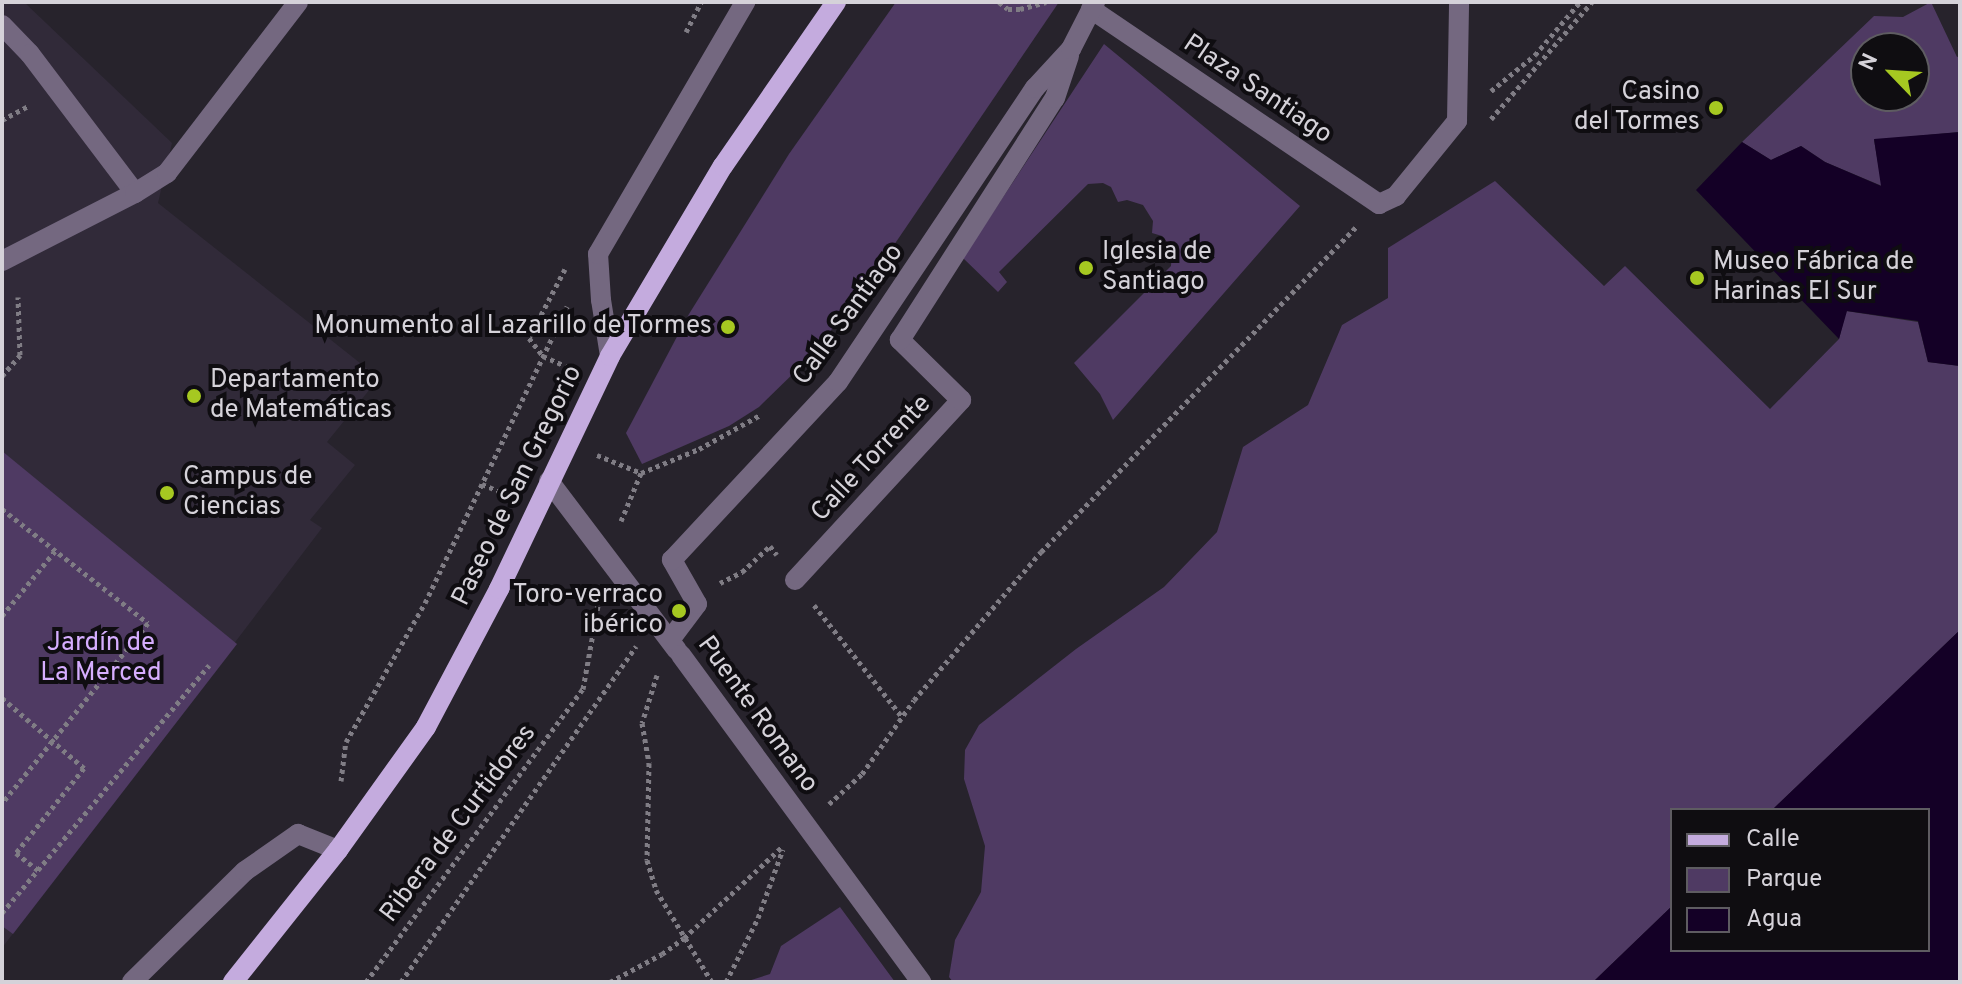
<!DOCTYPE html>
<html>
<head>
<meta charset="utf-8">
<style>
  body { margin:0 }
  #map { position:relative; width:1962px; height:984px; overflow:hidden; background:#27232c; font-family:Overpass,sans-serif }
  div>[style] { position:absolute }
  .built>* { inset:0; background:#312a39 }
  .green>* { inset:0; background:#4f3a63 }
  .water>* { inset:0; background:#140026 }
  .path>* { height:5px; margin-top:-2.5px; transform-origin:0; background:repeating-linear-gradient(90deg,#807d85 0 4px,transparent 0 8px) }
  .minor>* { height:20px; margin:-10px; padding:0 10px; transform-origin:10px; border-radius:10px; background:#746880 }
  .major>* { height:20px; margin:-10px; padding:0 10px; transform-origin:10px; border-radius:10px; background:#c4abde }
  .minor-bridge>* { height:20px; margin:-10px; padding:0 10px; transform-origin:10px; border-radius:10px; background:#746880 }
  .dots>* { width:22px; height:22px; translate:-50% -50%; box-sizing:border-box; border:4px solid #0f0d11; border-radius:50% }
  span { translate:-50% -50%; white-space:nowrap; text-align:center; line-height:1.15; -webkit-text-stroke:8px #0f0d11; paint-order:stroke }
  .street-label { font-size:26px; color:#d5d2d9 }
  .poi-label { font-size:26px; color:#d5d2d9 }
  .right { translate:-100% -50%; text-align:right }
  .left { translate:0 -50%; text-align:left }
  .park-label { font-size:26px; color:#d6aeff }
  .frame { position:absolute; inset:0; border:4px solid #d5d2d9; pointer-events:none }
  .legend { position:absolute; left:1670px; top:808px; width:260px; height:144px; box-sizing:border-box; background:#0f0d11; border:2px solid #5e5c61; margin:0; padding:10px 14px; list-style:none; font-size:24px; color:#d5d2d9 }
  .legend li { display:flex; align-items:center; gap:16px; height:40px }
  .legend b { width:40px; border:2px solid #5e5c61 }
  .north { position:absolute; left:1850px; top:32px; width:80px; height:80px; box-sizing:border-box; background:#0f0d11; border:2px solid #5e5c61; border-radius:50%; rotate:295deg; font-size:22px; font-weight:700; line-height:32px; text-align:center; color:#d5d2d9 }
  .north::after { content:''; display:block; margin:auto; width:28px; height:36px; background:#a6c821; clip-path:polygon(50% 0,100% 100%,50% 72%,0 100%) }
</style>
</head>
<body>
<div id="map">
  <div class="built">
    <i style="clip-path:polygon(2px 2px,24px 2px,172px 143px,158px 203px,379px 378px,327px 442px,355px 465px,310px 520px,322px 528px,2px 948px)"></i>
  </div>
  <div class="green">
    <i style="clip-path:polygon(896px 2px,1059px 2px,858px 298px,801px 366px,759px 407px,729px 426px,642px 464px,626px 433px,689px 314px,789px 154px)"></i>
    <i style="clip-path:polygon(evenodd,1931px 2px,1957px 57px,1960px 56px,1960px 132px,1874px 140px,1882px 186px,1825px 162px,1801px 146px,1771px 160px,1742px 142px,1874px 16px,1903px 17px,1931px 2px,1866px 48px,1914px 48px,1914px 96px,1866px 96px,1866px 48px)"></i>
    <i style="clip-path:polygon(1104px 44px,1300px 206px,1113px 420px,1100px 394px,1074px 363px,1171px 266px,1172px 248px,1162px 236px,1152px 233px,1153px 221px,1143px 205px,1127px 200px,1118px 202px,1111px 187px,1103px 183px,1088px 184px,999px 272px,1007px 282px,998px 292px,963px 258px)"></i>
    <i style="clip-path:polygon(1495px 181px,1604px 286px,1625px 266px,1770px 409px,1839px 339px,1846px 311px,1918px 322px,1928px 362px,1960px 366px,1960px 630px,1772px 810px,1672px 810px,1672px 906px,1593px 982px,953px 982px,949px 977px,955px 940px,981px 892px,985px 846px,964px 779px,965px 750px,979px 725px,1076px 649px,1164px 587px,1217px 532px,1243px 447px,1308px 405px,1342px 325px,1388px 298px,1388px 248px)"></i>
    <i style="clip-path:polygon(2px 451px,237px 644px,13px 934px,2px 926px)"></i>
    <i style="clip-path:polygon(840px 907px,895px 982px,745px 982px,770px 974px,781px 946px)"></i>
  </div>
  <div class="water">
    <i style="clip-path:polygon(1960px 132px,1960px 366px,1928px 362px,1918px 321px,1847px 311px,1839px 339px,1696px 190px,1742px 142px,1771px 160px,1801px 146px,1825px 162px,1881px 186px,1874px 139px)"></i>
    <i style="clip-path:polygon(1960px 630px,1960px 982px,1593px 982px,1672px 906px,1672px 950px,1928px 950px,1928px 810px,1772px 810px)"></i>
  </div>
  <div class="path">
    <i style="left:999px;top:2px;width:11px;rotate:38deg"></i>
    <i style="left:1008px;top:9px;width:12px"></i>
    <i style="left:1020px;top:9px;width:27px;rotate:-15deg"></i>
    <i style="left:686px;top:32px;width:34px;rotate:-63deg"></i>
    <i style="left:1491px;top:91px;width:57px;rotate:-39.3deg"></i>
    <i style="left:1535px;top:55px;width:70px;rotate:-49.7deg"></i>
    <i style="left:1491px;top:119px;width:155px;rotate:-49.2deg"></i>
    <i style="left:2px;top:120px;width:30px;rotate:-28deg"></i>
    <i style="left:565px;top:269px;width:78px;rotate:117.6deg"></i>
    <i style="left:529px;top:338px;width:23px;rotate:52deg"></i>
    <i style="left:543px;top:356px;width:27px;rotate:24deg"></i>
    <i style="left:2px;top:376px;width:28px;rotate:-49deg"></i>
    <i style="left:20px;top:355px;width:58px;rotate:-92deg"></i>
    <i style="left:597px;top:455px;width:48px;rotate:22.2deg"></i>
    <i style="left:482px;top:484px;width:25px;rotate:23deg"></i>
    <i style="left:2px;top:509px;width:185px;rotate:38deg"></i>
    <i style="left:148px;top:623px;width:232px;rotate:129deg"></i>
    <i style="left:621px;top:521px;width:52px;rotate:-67.4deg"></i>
    <i style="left:641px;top:473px;width:63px;rotate:-22.5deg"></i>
    <i style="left:699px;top:449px;width:70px;rotate:-29.1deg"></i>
    <i style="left:720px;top:583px;width:25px;rotate:-27deg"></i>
    <i style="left:742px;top:572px;width:38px;rotate:-43deg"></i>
    <i style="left:770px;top:546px;width:11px;rotate:52deg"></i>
    <i style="left:814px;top:605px;width:142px;rotate:51.8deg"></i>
    <i style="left:2px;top:616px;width:84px;rotate:-50.8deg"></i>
    <i style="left:657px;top:675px;width:50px;rotate:107.4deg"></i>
    <i style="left:642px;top:723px;width:41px;rotate:80.1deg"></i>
    <i style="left:649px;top:763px;width:97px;rotate:91.2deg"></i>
    <i style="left:647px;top:860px;width:31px;rotate:73deg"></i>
    <i style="left:656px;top:890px;width:108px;rotate:58.7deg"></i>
    <i style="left:2px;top:698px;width:108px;rotate:40.5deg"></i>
    <i style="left:84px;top:768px;width:109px;rotate:128.7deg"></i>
    <i style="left:16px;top:853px;width:29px;rotate:38deg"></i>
    <i style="left:341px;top:781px;width:39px;rotate:-83deg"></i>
    <i style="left:346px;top:742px;width:160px;rotate:-60.4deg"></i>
    <i style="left:425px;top:603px;width:329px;rotate:-64.4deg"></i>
    <i style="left:829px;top:804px;width:45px;rotate:-42.3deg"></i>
    <i style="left:862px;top:774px;width:90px;rotate:-54.9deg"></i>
    <i style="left:914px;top:700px;width:195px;rotate:-49.4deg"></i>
    <i style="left:1041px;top:552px;width:453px;rotate:-45.9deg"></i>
    <i style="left:2px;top:913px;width:323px;rotate:-50.1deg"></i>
    <i style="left:366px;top:982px;width:365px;rotate:-53.5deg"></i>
    <i style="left:583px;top:689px;width:90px;rotate:-79.8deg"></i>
    <i style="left:401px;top:982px;width:410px;rotate:-55deg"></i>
    <i style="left:610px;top:982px;width:59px;rotate:-28.3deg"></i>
    <i style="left:662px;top:954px;width:27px;rotate:-36deg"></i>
    <i style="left:684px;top:938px;width:135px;rotate:-42.9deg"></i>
    <i style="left:726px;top:982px;width:72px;rotate:-63.4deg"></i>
    <i style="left:758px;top:918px;width:73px;rotate:-70.1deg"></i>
  </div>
  <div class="minor">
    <i style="left:1091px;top:9px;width:348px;rotate:34.1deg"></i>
    <i style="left:1379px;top:204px;width:19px;rotate:-25deg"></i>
    <i style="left:1396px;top:196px;width:97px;rotate:-50.9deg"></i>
    <i style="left:1457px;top:121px;width:119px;rotate:-89deg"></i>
    <i style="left:2px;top:25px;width:40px;rotate:46deg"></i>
    <i style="left:30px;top:54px;width:174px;rotate:52.9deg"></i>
    <i style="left:2px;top:261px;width:149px;rotate:-27.1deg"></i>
    <i style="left:135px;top:193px;width:38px;rotate:-32deg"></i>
    <i style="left:167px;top:173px;width:215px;rotate:-52.5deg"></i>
    <i style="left:610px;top:356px;width:57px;rotate:-99.1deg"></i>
    <i style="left:601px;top:300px;width:46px;rotate:-93.7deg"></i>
    <i style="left:598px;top:254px;width:292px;rotate:-59.7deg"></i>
    <i style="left:549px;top:481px;width:212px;rotate:52.9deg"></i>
    <i style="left:795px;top:580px;width:245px;rotate:-47.3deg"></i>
    <i style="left:961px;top:400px;width:86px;rotate:-135.5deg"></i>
    <i style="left:900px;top:340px;width:287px;rotate:-57.4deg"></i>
    <i style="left:1055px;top:98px;width:44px;rotate:-71.6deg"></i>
    <i style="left:670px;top:640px;width:45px;rotate:-53.1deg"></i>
    <i style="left:697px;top:604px;width:51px;rotate:-119.6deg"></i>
    <i style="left:672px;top:560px;width:243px;rotate:-47deg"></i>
    <i style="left:838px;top:382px;width:354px;rotate:-56.2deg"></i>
    <i style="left:1035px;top:88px;width:53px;rotate:-47.3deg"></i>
    <i style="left:1071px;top:49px;width:53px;rotate:-62.9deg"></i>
    <i style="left:132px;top:982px;width:158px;rotate:-44.5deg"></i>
    <i style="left:245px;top:871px;width:65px;rotate:-34.9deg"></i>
    <i style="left:298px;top:834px;width:43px;rotate:21.8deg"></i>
  </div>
  <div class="major">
    <i style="left:233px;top:982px;width:169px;rotate:-51.5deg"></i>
    <i style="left:338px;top:850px;width:151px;rotate:-54.4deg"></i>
    <i style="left:426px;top:727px;width:156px;rotate:-62.1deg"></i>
    <i style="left:499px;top:589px;width:258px;rotate:-64.5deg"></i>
    <i style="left:610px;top:356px;width:221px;rotate:-59.3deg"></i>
    <i style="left:723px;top:166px;width:199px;rotate:-55.4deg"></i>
  </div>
  <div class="minor-bridge">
    <i style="left:681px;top:655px;width:406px;rotate:53.7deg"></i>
  </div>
  <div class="dots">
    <i style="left:1716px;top:108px;background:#a6c821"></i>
    <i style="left:1086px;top:268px;background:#a6c821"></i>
    <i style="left:1697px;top:278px;background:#a6c821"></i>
    <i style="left:728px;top:327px;background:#a6c821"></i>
    <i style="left:194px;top:396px;background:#a6c821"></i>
    <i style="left:167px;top:493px;background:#a6c821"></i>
    <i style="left:679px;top:611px;background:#a6c821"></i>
  </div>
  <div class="street-label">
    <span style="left:1257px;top:90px;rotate:34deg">Plaza Santiago</span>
    <span style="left:849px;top:315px;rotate:-54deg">Calle Santiago</span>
    <span style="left:872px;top:459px;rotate:-47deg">Calle Torrente</span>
    <span style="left:518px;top:486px;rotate:-64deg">Paseo de San Gregorio</span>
    <span style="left:757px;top:715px;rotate:54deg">Puente Romano</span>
    <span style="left:459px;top:824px;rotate:-53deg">Ribera de Curtidores</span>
  </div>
  <div class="poi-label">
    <span class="right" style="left:1700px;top:108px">Casino<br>del Tormes</span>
    <span class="left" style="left:1102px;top:268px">Iglesia de<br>Santiago</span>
    <span class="left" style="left:1713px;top:278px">Museo Fábrica de<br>Harinas El Sur</span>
    <span class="right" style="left:712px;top:327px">Monumento al Lazarillo de Tormes</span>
    <span class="left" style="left:210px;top:396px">Departamento<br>de Matemáticas</span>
    <span class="left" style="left:183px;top:493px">Campus de<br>Ciencias</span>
    <span class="right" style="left:663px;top:611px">Toro-verraco<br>ibérico</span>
  </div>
  <div class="park-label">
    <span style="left:101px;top:659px">Jardín de<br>La Merced</span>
  </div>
  <div class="frame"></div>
  <ul class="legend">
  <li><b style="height:10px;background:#c4abde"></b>Calle</li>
  <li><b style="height:22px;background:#4f3a63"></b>Parque</li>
  <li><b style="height:22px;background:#140026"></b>Agua</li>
  </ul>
  <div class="north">N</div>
</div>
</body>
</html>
